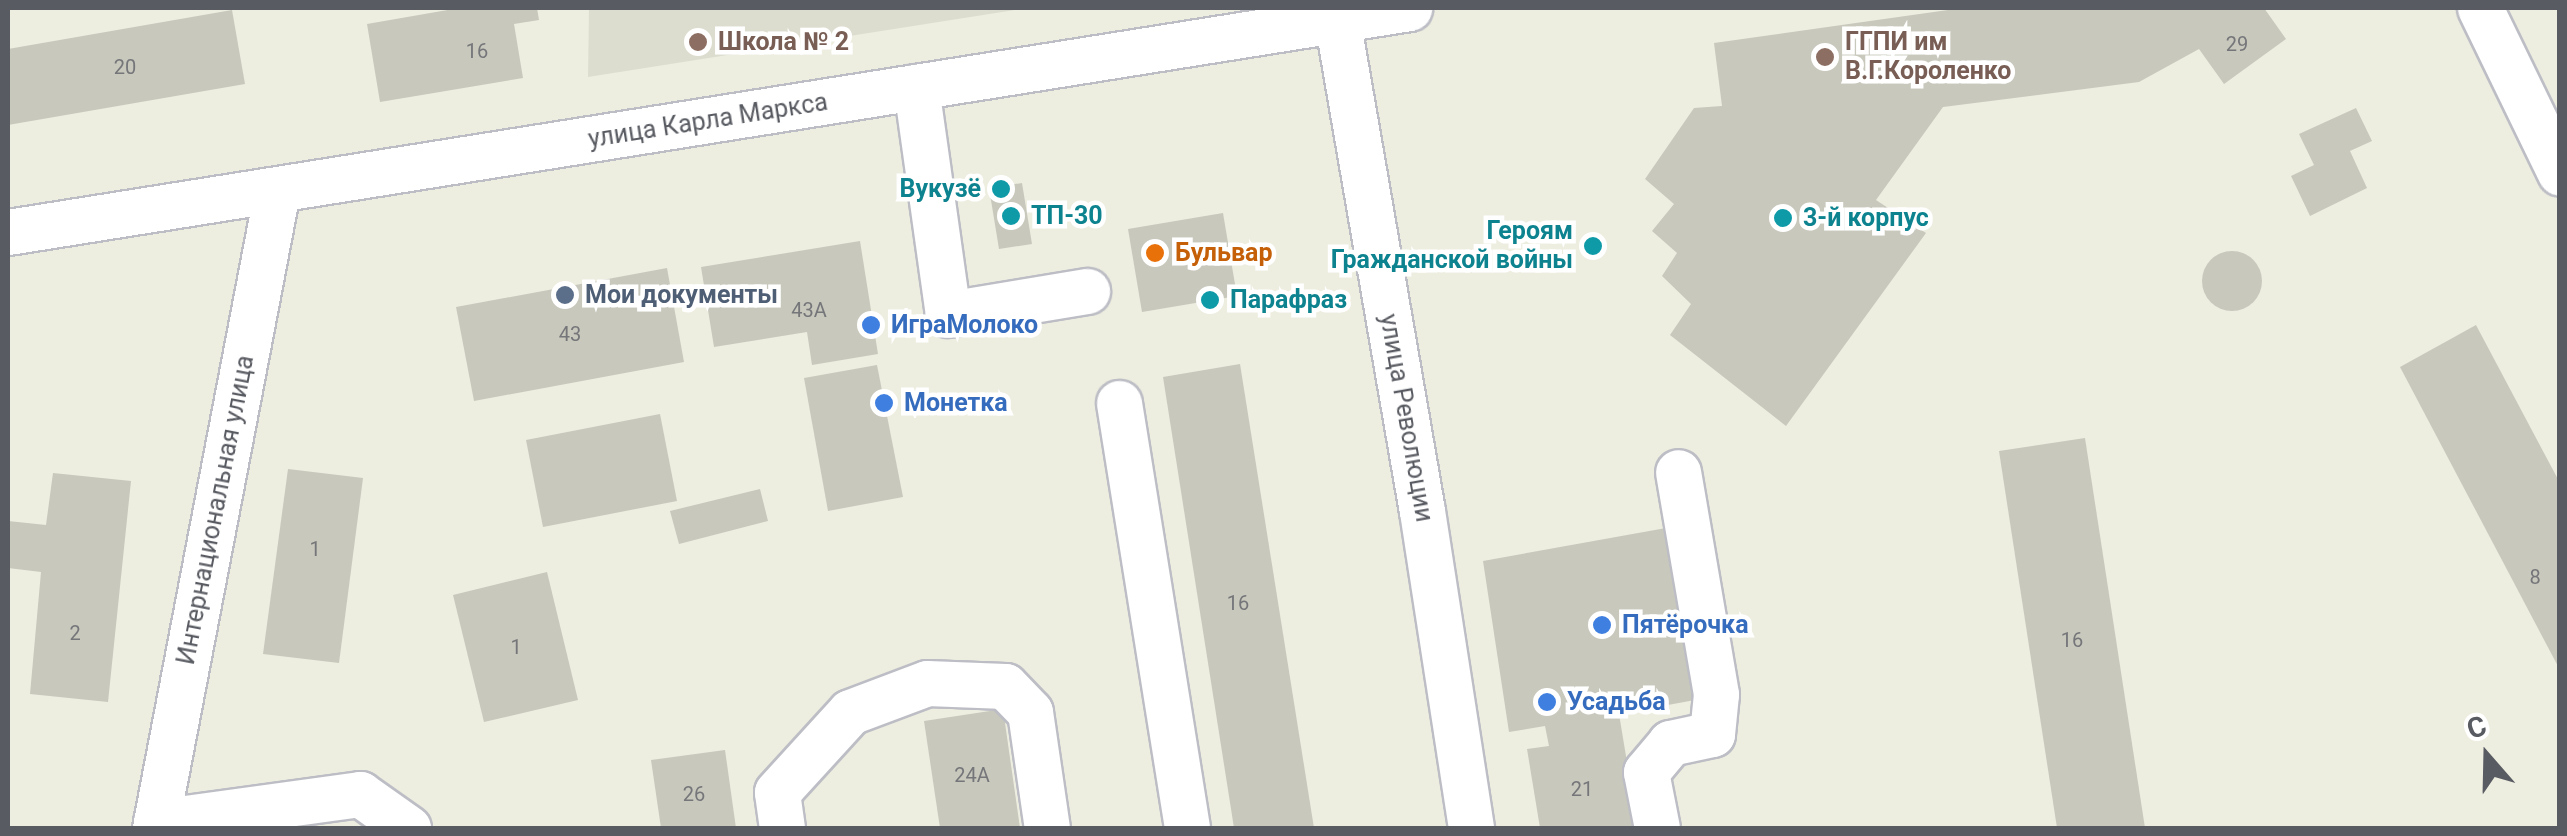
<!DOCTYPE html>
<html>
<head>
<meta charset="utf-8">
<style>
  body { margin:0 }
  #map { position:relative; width:2567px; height:836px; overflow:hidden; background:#edede0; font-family:Roboto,sans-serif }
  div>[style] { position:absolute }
  .education>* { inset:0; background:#ddddcf }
  .building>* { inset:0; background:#c8c8bd }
  .round { border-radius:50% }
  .roads { filter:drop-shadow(2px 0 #bdbec5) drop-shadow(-2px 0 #bdbec5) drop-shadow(0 2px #bdbec5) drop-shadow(0 -2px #bdbec5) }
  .minor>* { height:45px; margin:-22.5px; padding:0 22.5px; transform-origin:22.5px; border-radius:22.5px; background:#fff }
  .dots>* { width:28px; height:28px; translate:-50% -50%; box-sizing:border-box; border:5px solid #fff; border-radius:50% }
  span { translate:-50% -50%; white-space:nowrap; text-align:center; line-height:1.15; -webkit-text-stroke:9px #fff; paint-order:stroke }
  .number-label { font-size:20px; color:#757679 }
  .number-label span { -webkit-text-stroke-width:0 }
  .education-label { font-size:25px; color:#785e54; font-weight:700 }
  .left { translate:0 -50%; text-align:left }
  .street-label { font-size:25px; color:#595b62 }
  .culture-label { font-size:25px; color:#0d838f; font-weight:700 }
  .right { translate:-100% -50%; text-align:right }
  .food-label { font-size:25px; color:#c56008; font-weight:700 }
  .service-label { font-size:25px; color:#4e5e75; font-weight:700 }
  .shop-label { font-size:25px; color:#366cbe; font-weight:700 }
  .frame { position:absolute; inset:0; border:10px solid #595b62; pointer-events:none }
  .north { position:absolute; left:2437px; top:706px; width:100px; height:100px; -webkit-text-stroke:8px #fff; paint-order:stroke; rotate:340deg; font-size:28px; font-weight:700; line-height:40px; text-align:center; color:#595b62 }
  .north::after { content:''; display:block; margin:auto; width:35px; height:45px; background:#595b62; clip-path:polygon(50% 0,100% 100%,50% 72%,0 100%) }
</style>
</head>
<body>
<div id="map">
  <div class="education">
    <i style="clip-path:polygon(589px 8px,1027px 8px,588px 77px)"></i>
  </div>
  <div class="building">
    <i style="clip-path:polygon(459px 8px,537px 8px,539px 20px,514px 24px,523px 78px,380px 102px,367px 24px)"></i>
    <i style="clip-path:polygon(1962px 8px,2264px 8px,2286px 39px,2224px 84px,2199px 49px,2139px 82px,1943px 107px,1876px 200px,1926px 233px,1786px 426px,1670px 335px,1691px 304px,1662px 276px,1677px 253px,1652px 231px,1674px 204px,1645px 179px,1694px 108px,1722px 106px,1714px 43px)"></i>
    <i style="clip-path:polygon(232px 10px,245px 84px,8px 125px,8px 49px)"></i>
    <i style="clip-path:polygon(2356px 108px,2372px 141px,2350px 151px,2367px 188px,2310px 216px,2291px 176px,2314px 165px,2299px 134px)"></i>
    <i style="clip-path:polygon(1022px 183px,1032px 244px,999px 249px,989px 188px)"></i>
    <i style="clip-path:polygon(1223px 213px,1237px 296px,1142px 312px,1128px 229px)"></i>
    <i style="clip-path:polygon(860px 241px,878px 354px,812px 365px,807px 332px,714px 347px,701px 267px)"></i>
    <i class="round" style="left:2202px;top:251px;width:60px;height:60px"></i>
    <i style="clip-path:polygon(667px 268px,684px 362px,474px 401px,456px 307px)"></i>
    <i style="clip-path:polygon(2476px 325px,2560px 483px,2560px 670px,2400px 367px)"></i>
    <i style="clip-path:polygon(1240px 364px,1314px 828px,1234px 828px,1163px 377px)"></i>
    <i style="clip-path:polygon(877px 365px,903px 497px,828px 511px,804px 378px)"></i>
    <i style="clip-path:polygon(660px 414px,677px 501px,543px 527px,526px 440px)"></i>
    <i style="clip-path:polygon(2085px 438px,2145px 828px,2057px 828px,1999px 451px)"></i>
    <i style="clip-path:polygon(288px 469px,363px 478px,339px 663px,263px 654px)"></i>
    <i style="clip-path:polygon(53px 473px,131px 481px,108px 702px,30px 694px,41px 572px,8px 568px,8px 521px,46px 525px)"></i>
    <i style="clip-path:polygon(760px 489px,768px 521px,679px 544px,670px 511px)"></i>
    <i style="clip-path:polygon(1666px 528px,1695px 700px,1619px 714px,1638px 828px,1540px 828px,1527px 749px,1549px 746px,1545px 726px,1509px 732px,1483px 561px)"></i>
    <i style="clip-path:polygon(547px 572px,578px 700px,484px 722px,453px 595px)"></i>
    <i style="clip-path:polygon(1003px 709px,1020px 828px,940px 828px,924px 721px)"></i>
    <i style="clip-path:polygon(725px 750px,736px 828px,661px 828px,651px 760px)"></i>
  </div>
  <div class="roads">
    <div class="minor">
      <i style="left:1335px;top:8px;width:510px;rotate:80.19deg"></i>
      <i style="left:1422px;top:511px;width:321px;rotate:81.2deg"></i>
      <i style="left:2480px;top:8px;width:183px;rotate:64.1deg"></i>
      <i style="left:916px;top:87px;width:229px;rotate:82deg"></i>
      <i style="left:948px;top:314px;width:141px;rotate:-9.4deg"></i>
      <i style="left:8px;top:232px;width:1419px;rotate:-9.08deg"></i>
      <i style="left:1119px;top:403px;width:430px;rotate:80.9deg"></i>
      <i style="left:156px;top:822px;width:206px;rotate:-7.8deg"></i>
      <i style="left:360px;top:794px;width:59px;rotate:35.3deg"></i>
      <i style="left:155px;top:828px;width:649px;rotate:-79.16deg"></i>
      <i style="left:782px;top:828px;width:36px;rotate:-98deg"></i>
      <i style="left:777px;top:792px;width:108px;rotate:-47.6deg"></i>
      <i style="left:850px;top:712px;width:82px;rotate:-20.6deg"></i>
      <i style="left:927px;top:683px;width:78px;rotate:2.2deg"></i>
      <i style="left:1005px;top:686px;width:36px;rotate:46deg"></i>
      <i style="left:1030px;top:712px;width:117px;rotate:81.7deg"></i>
      <i style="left:1657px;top:828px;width:57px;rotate:-101.1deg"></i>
      <i style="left:1646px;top:772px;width:38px;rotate:-50deg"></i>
      <i style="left:1670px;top:743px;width:43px;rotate:-12.1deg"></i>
      <i style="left:1712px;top:734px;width:40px;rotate:-84.3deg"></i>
      <i style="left:1716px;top:694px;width:225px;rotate:-99.7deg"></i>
    </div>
  </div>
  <div class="dots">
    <i style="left:698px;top:42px;background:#8d6e63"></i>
    <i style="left:1825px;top:57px;background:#8d6e63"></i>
    <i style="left:1001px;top:189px;background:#0f9aa8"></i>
    <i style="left:1011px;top:216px;background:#0f9aa8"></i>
    <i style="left:1783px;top:218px;background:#0f9aa8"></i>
    <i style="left:1593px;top:246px;background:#0f9aa8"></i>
    <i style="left:1155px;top:253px;background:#e8710a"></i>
    <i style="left:565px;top:295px;background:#5c6f8a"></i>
    <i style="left:1210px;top:300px;background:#0f9aa8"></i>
    <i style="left:871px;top:325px;background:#3f7fe0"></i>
    <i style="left:884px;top:403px;background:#3f7fe0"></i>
    <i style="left:1602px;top:625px;background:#3f7fe0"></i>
    <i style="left:1547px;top:702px;background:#3f7fe0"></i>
  </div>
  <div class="number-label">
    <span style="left:2237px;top:44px">29</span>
    <span style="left:477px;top:51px">16</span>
    <span style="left:125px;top:67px">20</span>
    <span style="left:809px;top:310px">43А</span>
    <span style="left:570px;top:334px">43</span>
    <span style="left:315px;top:549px">1</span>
    <span style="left:2535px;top:577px">8</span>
    <span style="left:1238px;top:603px">16</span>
    <span style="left:75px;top:633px">2</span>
    <span style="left:2072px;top:640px">16</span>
    <span style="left:516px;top:647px">1</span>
    <span style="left:972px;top:775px">24А</span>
    <span style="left:1582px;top:789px">21</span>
    <span style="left:694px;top:794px">26</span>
  </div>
  <div class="education-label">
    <span class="left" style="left:718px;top:42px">Школа № 2</span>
    <span class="left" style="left:1845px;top:57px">ГГПИ им<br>В.Г.Короленко</span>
  </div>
  <div class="street-label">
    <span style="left:708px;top:121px;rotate:-9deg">улица Карла Маркса</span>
    <span style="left:1406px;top:418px;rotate:80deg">улица Революции</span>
    <span style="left:216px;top:510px;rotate:-79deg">Интернациональная улица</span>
  </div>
  <div class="culture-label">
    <span class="right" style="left:981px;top:189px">Вукузё</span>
    <span class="left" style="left:1031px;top:216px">ТП-30</span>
    <span class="left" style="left:1803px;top:218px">3-й корпус</span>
    <span class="right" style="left:1573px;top:246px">Героям<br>Гражданской войны</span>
    <span class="left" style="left:1230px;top:300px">Парафраз</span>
  </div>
  <div class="food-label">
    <span class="left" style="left:1175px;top:253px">Бульвар</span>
  </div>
  <div class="service-label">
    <span class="left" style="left:585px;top:295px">Мои документы</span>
  </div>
  <div class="shop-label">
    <span class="left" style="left:891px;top:325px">ИграМолоко</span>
    <span class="left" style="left:904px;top:403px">Монетка</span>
    <span class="left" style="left:1622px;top:625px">Пятёрочка</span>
    <span class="left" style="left:1567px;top:702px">Усадьба</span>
  </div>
  <div class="frame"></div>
  <div class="north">С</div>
</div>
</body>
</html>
